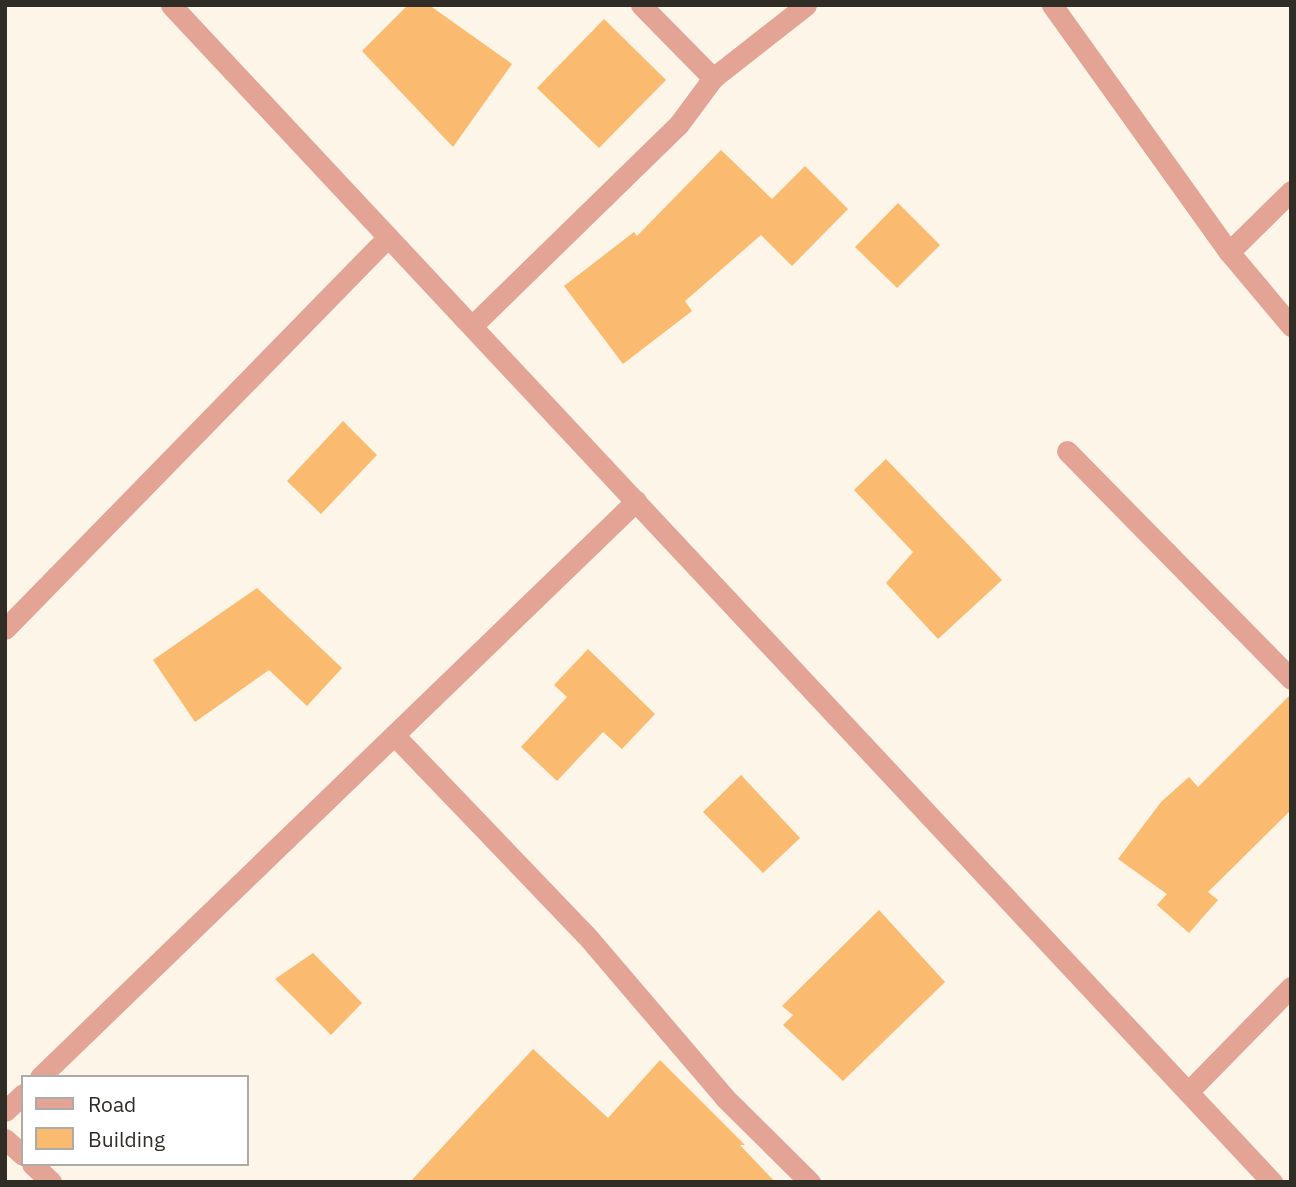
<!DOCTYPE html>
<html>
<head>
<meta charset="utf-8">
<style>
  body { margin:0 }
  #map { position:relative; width:1296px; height:1187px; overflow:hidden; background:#fdf5e8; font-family:"IBM Plex Sans",sans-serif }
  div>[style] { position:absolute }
  .building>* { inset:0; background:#fabb71 }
  .minor>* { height:21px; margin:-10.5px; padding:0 10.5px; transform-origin:10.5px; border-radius:10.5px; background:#e3a395 }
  span { translate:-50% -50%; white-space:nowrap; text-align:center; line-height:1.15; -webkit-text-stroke:5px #fff; paint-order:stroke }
  .frame { position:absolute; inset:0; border:7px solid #302c26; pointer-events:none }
  .legend { position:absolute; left:21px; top:1075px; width:228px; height:91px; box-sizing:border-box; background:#fff; border:2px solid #acaba8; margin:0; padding:9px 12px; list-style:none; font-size:21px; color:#302c26 }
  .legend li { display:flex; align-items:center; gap:14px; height:35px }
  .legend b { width:35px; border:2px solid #acaba8 }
</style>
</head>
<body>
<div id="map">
  <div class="building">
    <i style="clip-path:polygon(408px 5px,429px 5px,512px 64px,453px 147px,362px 51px)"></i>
    <i style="clip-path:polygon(604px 19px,666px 80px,599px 148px,537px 88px)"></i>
    <i style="clip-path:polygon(721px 150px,772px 199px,805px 166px,848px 209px,792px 266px,761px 235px,685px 301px,692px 311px,623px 364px,564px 286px,634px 232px,637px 236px)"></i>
    <i style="clip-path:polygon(898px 203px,940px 245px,897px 288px,855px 247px)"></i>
    <i style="clip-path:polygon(343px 421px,377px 455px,321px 514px,287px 481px)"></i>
    <i style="clip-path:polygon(886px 459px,1002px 580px,938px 639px,886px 583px,913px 552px,854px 490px)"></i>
    <i style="clip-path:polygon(257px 588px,342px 668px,307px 706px,269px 670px,195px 722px,153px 660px)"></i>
    <i style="clip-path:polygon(588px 649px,655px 714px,622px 749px,603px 732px,557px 781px,521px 747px,567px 697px,554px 685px)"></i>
    <i style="clip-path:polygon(1291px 694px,1291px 810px,1208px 892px,1218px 900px,1189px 933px,1157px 905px,1167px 894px,1118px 859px,1161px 802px,1189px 777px,1198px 787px)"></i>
    <i style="clip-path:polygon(741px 775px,800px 838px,763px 873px,703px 812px)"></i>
    <i style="clip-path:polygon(879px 910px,945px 982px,843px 1081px,783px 1025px,793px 1015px,782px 1006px)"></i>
    <i style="clip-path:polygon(313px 953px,362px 1003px,331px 1035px,275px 979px)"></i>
    <i style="clip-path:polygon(533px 1049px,608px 1118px,660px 1060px,745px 1145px,740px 1145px,775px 1182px,410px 1182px)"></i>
  </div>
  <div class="minor">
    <i style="left:171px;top:5px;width:1612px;rotate:46.91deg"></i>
    <i style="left:641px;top:5px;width:103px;rotate:45.4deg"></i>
    <i style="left:1052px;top:5px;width:304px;rotate:54.4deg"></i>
    <i style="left:1229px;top:252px;width:97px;rotate:50deg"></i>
    <i style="left:1229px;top:252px;width:87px;rotate:-44.5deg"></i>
    <i style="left:472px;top:326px;width:289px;rotate:-44.3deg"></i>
    <i style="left:679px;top:124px;width:57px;rotate:-53.5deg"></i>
    <i style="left:713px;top:78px;width:118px;rotate:-38.1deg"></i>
    <i style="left:1067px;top:451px;width:320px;rotate:45.5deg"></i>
    <i style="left:5px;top:629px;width:548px;rotate:-45.67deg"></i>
    <i style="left:394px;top:735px;width:277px;rotate:46.2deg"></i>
    <i style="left:586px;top:935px;width:214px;rotate:49.5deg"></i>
    <i style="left:725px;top:1098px;width:120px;rotate:44.7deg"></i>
    <i style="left:40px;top:1077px;width:829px;rotate:-44.02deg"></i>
    <i style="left:1188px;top:1092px;width:147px;rotate:-45.6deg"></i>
    <i style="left:5px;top:1111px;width:25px;rotate:-43deg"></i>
    <i style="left:5px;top:1139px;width:24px;rotate:42deg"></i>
    <i style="left:32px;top:1164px;width:26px;rotate:43deg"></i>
  </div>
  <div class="frame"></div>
  <ul class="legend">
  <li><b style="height:9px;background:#e3a395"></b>Road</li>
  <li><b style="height:19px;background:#fabb71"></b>Building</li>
  </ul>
</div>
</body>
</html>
